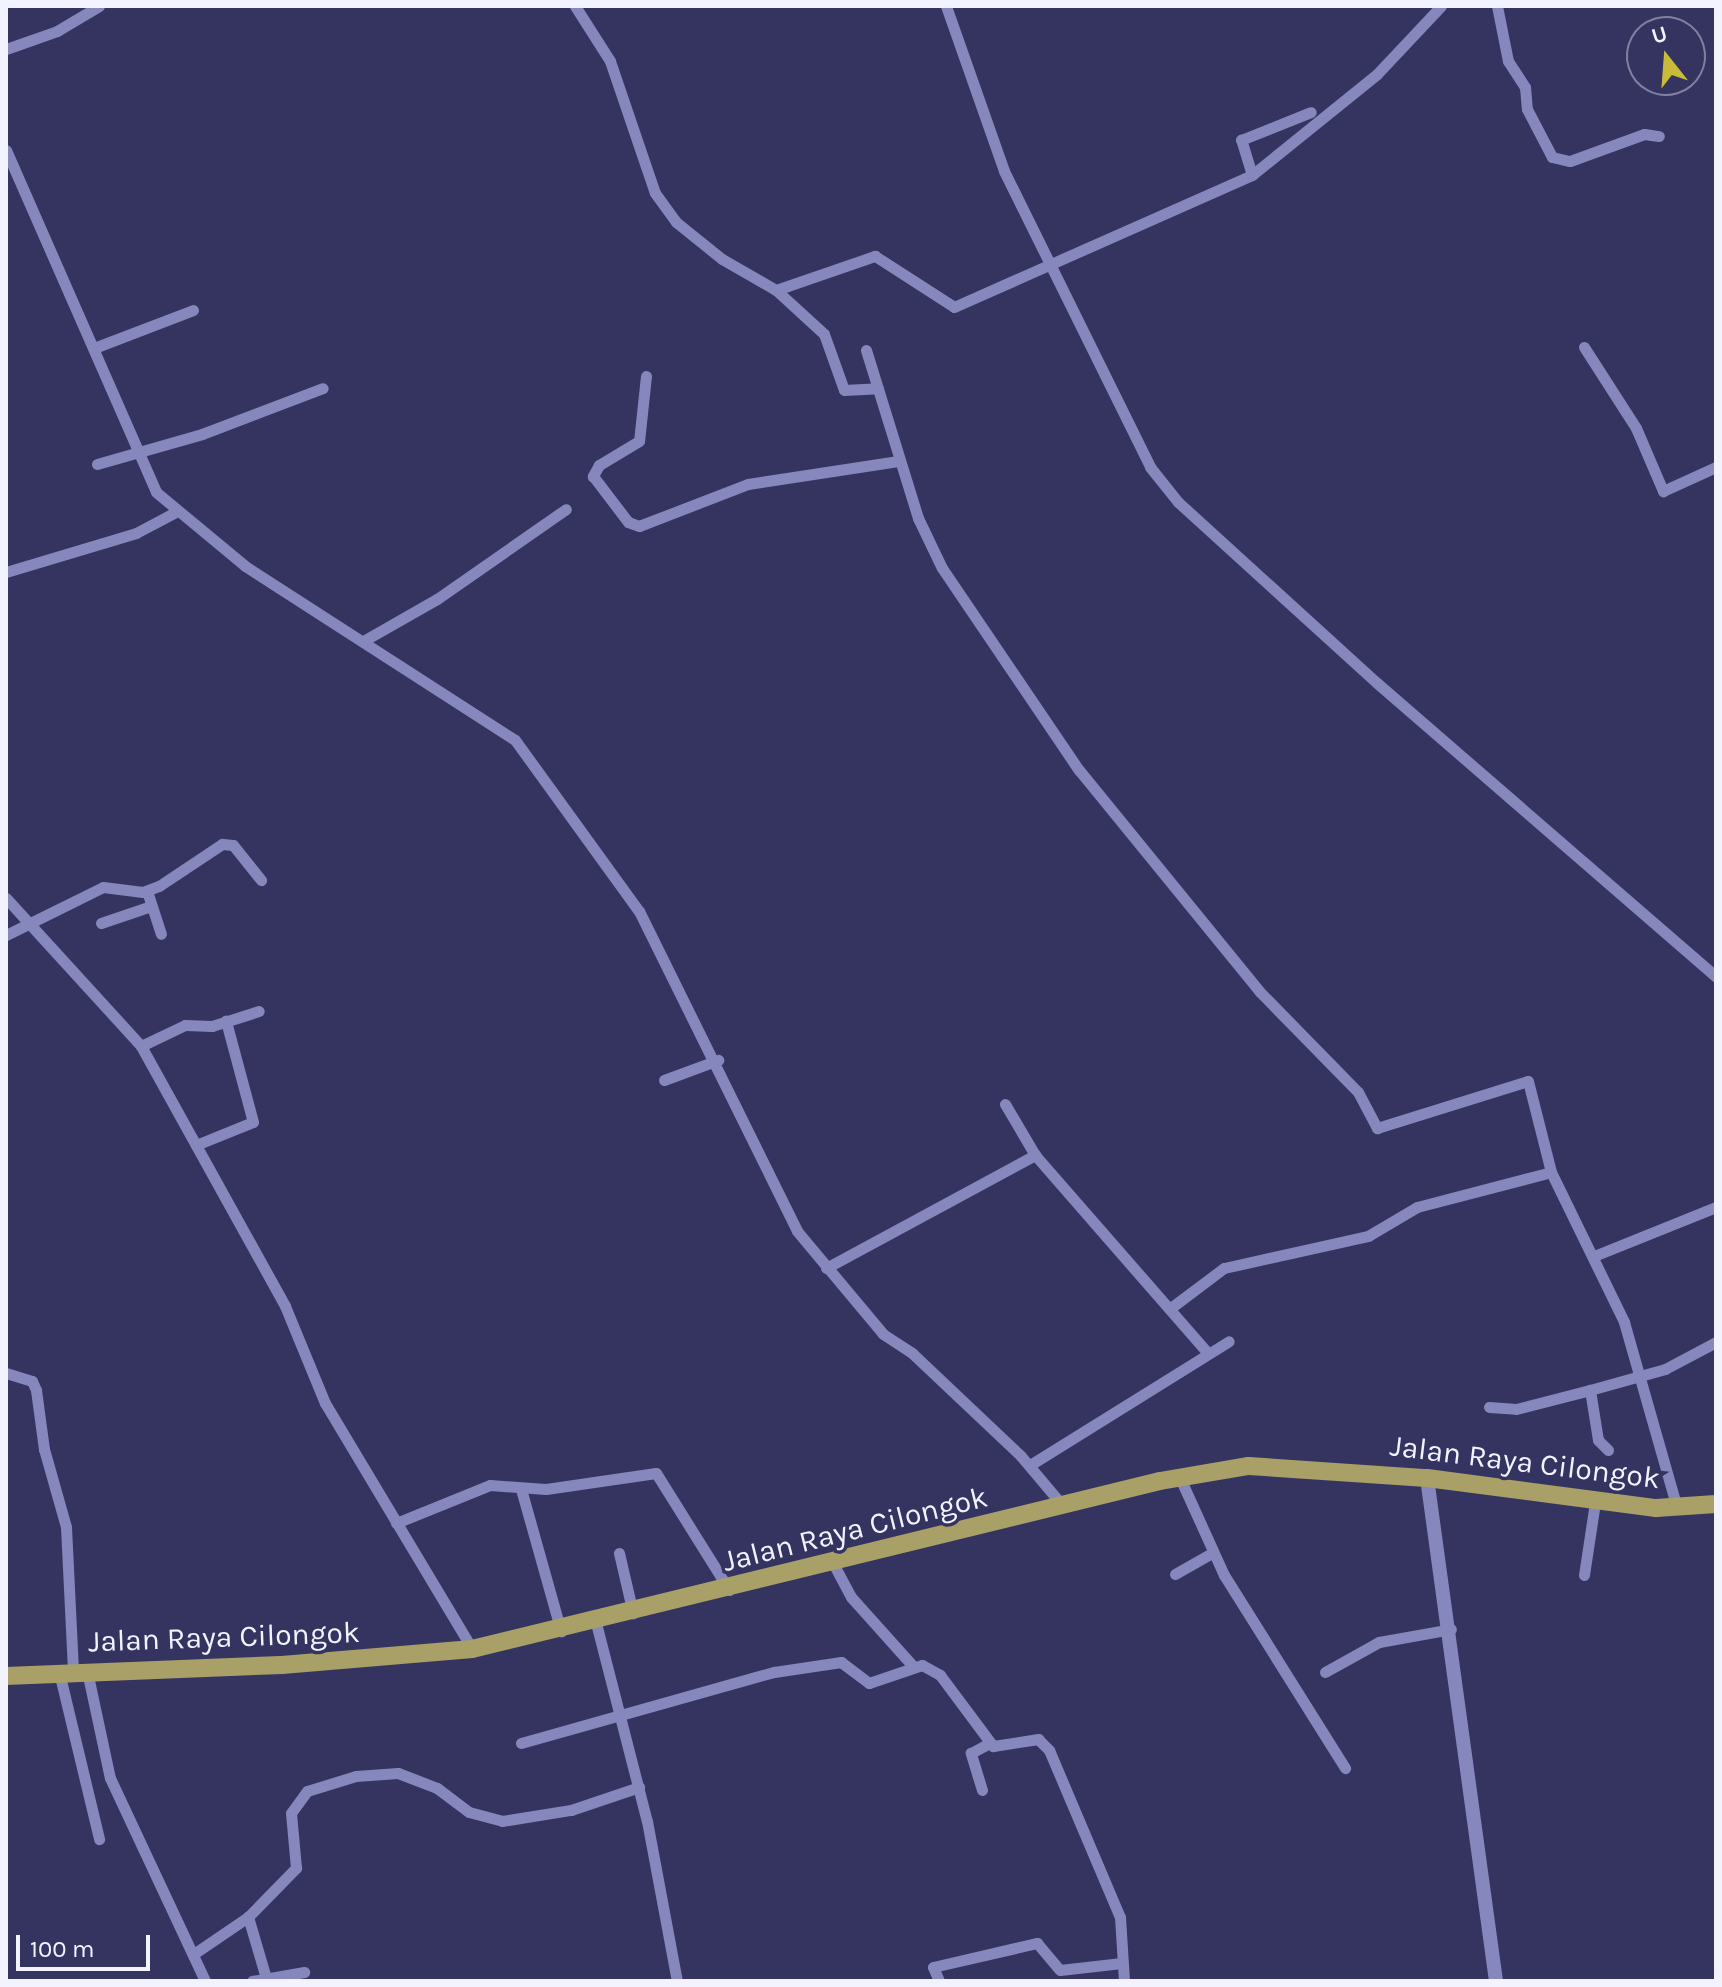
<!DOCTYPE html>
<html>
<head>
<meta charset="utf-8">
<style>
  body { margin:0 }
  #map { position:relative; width:1722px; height:1987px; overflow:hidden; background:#353461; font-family:Karla,sans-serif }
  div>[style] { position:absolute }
  .minor>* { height:11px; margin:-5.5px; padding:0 5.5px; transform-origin:5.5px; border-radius:5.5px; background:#8687bc }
  .tertiary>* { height:14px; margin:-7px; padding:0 7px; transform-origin:7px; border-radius:7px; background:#8687bc }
  .trunk>* { height:18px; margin:-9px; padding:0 9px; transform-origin:9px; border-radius:9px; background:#a8a067 }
  span { translate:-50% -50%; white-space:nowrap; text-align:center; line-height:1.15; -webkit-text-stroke:7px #353461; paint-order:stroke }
  .street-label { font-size:30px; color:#f2f3ff }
  .frame { position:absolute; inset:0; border:8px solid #f2f3ff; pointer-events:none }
  .north { position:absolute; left:1626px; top:16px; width:80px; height:80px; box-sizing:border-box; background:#353461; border:2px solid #8180a0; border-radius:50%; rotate:343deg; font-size:22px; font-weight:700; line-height:32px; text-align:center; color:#f2f3ff }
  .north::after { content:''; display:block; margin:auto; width:28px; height:36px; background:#c9bb3a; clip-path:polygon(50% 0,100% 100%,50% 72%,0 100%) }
  .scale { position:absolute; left:16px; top:1935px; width:134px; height:36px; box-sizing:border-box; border:4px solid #f2f3ff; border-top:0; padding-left:10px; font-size:24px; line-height:28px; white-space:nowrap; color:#f2f3ff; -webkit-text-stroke:6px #353461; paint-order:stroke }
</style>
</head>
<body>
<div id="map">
  <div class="minor">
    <i style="left:575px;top:6px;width:65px;rotate:57.5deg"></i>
    <i style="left:610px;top:61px;width:139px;rotate:71.2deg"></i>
    <i style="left:655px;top:193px;width:36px;rotate:54deg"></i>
    <i style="left:676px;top:222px;width:59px;rotate:38.8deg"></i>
    <i style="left:722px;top:259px;width:62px;rotate:29.9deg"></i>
    <i style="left:776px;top:290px;width:105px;rotate:-19deg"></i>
    <i style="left:875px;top:256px;width:94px;rotate:32.8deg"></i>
    <i style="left:954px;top:307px;width:326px;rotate:-23.9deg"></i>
    <i style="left:1252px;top:175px;width:161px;rotate:-38.9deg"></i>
    <i style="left:1377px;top:74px;width:93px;rotate:-46.7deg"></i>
    <i style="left:946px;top:6px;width:175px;rotate:70.6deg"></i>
    <i style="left:1004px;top:171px;width:330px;rotate:63.7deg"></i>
    <i style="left:1150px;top:467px;width:45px;rotate:51.3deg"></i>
    <i style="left:1178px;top:502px;width:269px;rotate:42.3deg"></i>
    <i style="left:1377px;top:683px;width:449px;rotate:40.9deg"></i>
    <i style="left:1497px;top:6px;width:56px;rotate:78.7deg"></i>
    <i style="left:1508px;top:61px;width:31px;rotate:57deg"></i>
    <i style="left:1525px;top:87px;width:22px;rotate:85deg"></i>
    <i style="left:1527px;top:109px;width:54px;rotate:62.5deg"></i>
    <i style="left:1552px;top:157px;width:18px;rotate:13deg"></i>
    <i style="left:1570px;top:161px;width:79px;rotate:-20deg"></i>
    <i style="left:1644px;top:134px;width:15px;rotate:8deg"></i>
    <i style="left:6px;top:49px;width:54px;rotate:-19.4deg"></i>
    <i style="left:57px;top:31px;width:49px;rotate:-30.8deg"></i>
    <i style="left:6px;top:150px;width:373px;rotate:66.3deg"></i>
    <i style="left:156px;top:492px;width:116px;rotate:39.7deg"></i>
    <i style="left:245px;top:566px;width:321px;rotate:32.8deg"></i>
    <i style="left:515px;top:740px;width:211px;rotate:54.1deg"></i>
    <i style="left:639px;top:911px;width:357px;rotate:63.7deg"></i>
    <i style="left:797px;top:1231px;width:134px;rotate:50.1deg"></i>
    <i style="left:883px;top:1334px;width:35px;rotate:33deg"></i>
    <i style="left:912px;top:1353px;width:149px;rotate:43.4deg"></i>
    <i style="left:1020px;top:1455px;width:67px;rotate:49.9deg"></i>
    <i style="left:1252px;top:175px;width:37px;rotate:-107deg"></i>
    <i style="left:1241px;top:140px;width:75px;rotate:-21.8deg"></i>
    <i style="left:776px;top:290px;width:65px;rotate:42.5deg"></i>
    <i style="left:824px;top:334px;width:59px;rotate:70.3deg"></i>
    <i style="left:844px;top:390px;width:34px;rotate:-3deg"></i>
    <i style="left:1584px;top:347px;width:96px;rotate:57.3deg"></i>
    <i style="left:1636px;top:428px;width:69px;rotate:66.8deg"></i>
    <i style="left:1663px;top:491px;width:58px;rotate:-24.4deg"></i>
    <i style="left:94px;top:348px;width:106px;rotate:-21deg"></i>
    <i style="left:866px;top:350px;width:176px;rotate:72.8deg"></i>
    <i style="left:918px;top:518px;width:55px;rotate:64.4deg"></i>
    <i style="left:942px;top:568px;width:244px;rotate:55.9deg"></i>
    <i style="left:1079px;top:770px;width:286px;rotate:50.8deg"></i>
    <i style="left:1260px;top:992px;width:140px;rotate:45.6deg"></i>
    <i style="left:1358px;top:1092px;width:41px;rotate:62.2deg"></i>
    <i style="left:1377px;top:1128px;width:158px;rotate:-17.3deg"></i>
    <i style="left:1528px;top:1081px;width:94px;rotate:75.8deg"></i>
    <i style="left:1551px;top:1172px;width:167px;rotate:64deg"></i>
    <i style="left:1624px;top:1322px;width:193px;rotate:74.1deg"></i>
    <i style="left:646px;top:376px;width:65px;rotate:96.1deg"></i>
    <i style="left:639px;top:441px;width:47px;rotate:149deg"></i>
    <i style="left:599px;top:465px;width:13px;rotate:119deg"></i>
    <i style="left:593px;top:476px;width:58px;rotate:52.7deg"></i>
    <i style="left:628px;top:522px;width:12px;rotate:20deg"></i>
    <i style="left:639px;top:526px;width:117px;rotate:-21.1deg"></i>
    <i style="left:748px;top:484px;width:152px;rotate:-8.7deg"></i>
    <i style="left:97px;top:464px;width:109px;rotate:-15.9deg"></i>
    <i style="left:202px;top:434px;width:129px;rotate:-20.8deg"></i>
    <i style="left:6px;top:572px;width:136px;rotate:-16.7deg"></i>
    <i style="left:136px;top:533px;width:43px;rotate:-27.8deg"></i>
    <i style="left:365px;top:640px;width:83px;rotate:-29.7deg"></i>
    <i style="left:437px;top:599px;width:157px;rotate:-34.9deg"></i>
    <i style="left:147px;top:891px;width:45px;rotate:72deg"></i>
    <i style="left:6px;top:898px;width:200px;rotate:47.6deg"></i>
    <i style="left:141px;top:1046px;width:297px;rotate:61deg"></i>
    <i style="left:285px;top:1306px;width:105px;rotate:67.6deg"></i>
    <i style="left:325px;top:1403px;width:287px;rotate:59.1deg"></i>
    <i style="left:101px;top:923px;width:53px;rotate:-18.8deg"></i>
    <i style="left:6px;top:935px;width:108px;rotate:-26.3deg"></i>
    <i style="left:103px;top:887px;width:40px;rotate:7.1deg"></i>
    <i style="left:143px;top:892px;width:17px;rotate:-21deg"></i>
    <i style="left:159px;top:886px;width:76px;rotate:-33.7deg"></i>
    <i style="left:222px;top:844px;width:11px;rotate:5deg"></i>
    <i style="left:233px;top:845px;width:45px;rotate:51.3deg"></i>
    <i style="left:141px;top:1046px;width:49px;rotate:-25.5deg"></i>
    <i style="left:185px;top:1025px;width:27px;rotate:2deg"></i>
    <i style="left:212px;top:1026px;width:49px;rotate:-17.7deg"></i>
    <i style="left:664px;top:1080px;width:58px;rotate:-20.3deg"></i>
    <i style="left:1005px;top:1104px;width:59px;rotate:59.5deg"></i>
    <i style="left:1035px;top:1155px;width:263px;rotate:48.9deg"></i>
    <i style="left:196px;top:1145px;width:61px;rotate:-22deg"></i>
    <i style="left:253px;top:1122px;width:105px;rotate:-105deg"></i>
    <i style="left:1594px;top:1256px;width:131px;rotate:-21.9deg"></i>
    <i style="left:826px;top:1268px;width:238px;rotate:-28.4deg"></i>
    <i style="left:1172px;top:1307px;width:65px;rotate:-36.9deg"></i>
    <i style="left:1224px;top:1268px;width:148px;rotate:-12.5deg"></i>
    <i style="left:1368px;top:1236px;width:57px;rotate:-30.6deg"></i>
    <i style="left:1417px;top:1207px;width:138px;rotate:-14.6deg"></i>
    <i style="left:6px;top:1373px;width:27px;rotate:17deg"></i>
    <i style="left:32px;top:1381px;width:10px;rotate:66deg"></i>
    <i style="left:36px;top:1390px;width:60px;rotate:82.3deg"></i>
    <i style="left:44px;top:1449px;width:81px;rotate:74.2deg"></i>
    <i style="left:66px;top:1527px;width:145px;rotate:87.2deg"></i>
    <i style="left:1489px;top:1407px;width:27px;rotate:4deg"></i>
    <i style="left:1516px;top:1409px;width:76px;rotate:-14.4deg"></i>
    <i style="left:1608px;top:1450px;width:14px;rotate:-135deg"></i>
    <i style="left:1598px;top:1440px;width:51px;rotate:-99.1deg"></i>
    <i style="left:1590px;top:1390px;width:78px;rotate:-15.6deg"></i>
    <i style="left:1665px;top:1369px;width:58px;rotate:-27.9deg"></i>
    <i style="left:1030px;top:1465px;width:234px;rotate:-31.9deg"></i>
    <i style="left:1180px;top:1478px;width:107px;rotate:65.6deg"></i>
    <i style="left:1224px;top:1575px;width:228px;rotate:57.9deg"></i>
    <i style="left:521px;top:1489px;width:148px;rotate:74.3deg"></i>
    <i style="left:396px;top:1523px;width:101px;rotate:-22deg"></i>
    <i style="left:490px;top:1485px;width:56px;rotate:4.1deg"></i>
    <i style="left:546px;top:1489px;width:111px;rotate:-8.3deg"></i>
    <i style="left:656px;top:1473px;width:138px;rotate:58deg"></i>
    <i style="left:619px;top:1553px;width:62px;rotate:76.9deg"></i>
    <i style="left:834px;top:1565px;width:36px;rotate:62deg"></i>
    <i style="left:851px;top:1597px;width:93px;rotate:48.1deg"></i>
    <i style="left:1175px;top:1574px;width:43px;rotate:-29.6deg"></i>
    <i style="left:1584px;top:1575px;width:74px;rotate:-81.4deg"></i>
    <i style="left:596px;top:1623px;width:204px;rotate:75.6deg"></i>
    <i style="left:647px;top:1821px;width:163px;rotate:79.4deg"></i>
    <i style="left:87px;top:1671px;width:109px;rotate:77.9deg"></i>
    <i style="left:110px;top:1778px;width:224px;rotate:64.9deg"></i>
    <i style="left:59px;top:1672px;width:172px;rotate:76.5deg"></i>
    <i style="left:1325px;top:1672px;width:62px;rotate:-29.1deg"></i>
    <i style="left:1379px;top:1642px;width:73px;rotate:-10.2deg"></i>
    <i style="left:521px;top:1743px;width:263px;rotate:-15.7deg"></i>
    <i style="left:774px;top:1672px;width:68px;rotate:-8.5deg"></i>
    <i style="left:841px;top:1662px;width:35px;rotate:37deg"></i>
    <i style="left:869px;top:1683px;width:56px;rotate:-18.8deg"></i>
    <i style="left:922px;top:1665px;width:21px;rotate:29deg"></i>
    <i style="left:940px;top:1675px;width:89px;rotate:53.3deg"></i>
    <i style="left:993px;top:1746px;width:46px;rotate:-8.8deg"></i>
    <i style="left:1038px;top:1739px;width:16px;rotate:45deg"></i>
    <i style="left:1049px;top:1750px;width:181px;rotate:67deg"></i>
    <i style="left:1120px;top:1917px;width:64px;rotate:86.4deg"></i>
    <i style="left:982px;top:1790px;width:39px;rotate:-107deg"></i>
    <i style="left:971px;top:1753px;width:21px;rotate:-28deg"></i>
    <i style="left:195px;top:1953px;width:64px;rotate:-34.2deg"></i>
    <i style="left:266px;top:1978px;width:64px;rotate:-106.4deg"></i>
    <i style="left:248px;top:1917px;width:69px;rotate:-45.6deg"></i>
    <i style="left:296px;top:1868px;width:55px;rotate:-95.2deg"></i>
    <i style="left:291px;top:1813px;width:27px;rotate:-54deg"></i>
    <i style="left:307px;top:1791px;width:51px;rotate:-17deg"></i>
    <i style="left:356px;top:1776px;width:42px;rotate:-4.1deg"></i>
    <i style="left:398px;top:1773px;width:42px;rotate:21deg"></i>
    <i style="left:437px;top:1788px;width:40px;rotate:37deg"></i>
    <i style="left:469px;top:1812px;width:34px;rotate:15deg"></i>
    <i style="left:502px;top:1821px;width:70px;rotate:-9.1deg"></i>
    <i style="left:571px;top:1810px;width:72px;rotate:-18.7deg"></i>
    <i style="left:252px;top:1981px;width:53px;rotate:-9.8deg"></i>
    <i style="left:939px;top:1981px;width:15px;rotate:-113deg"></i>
    <i style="left:933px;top:1967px;width:107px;rotate:-13deg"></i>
    <i style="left:1037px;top:1943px;width:35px;rotate:50deg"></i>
    <i style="left:1060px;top:1970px;width:62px;rotate:-6.4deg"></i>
  </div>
  <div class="tertiary">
    <i style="left:1427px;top:1478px;width:508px;rotate:82.19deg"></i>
  </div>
  <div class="trunk">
    <i style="left:6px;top:1676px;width:276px;rotate:-2.3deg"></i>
    <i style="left:282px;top:1665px;width:191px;rotate:-4.8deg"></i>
    <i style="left:472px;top:1649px;width:708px;rotate:-13.72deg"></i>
    <i style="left:1160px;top:1481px;width:90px;rotate:-9.6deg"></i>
    <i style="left:1249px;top:1466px;width:178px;rotate:3.9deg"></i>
    <i style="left:1427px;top:1478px;width:231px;rotate:7.5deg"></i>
    <i style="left:1656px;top:1508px;width:60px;rotate:-3.8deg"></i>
  </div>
  <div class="street-label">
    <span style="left:1525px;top:1462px;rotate:7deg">Jalan Raya Cilongok</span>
    <span style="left:855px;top:1529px;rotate:-14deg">Jalan Raya Cilongok</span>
    <span style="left:224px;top:1637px;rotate:-2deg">Jalan Raya Cilongok</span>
  </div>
  <div class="frame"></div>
  <div class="north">U</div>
  <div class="scale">100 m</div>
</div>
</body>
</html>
